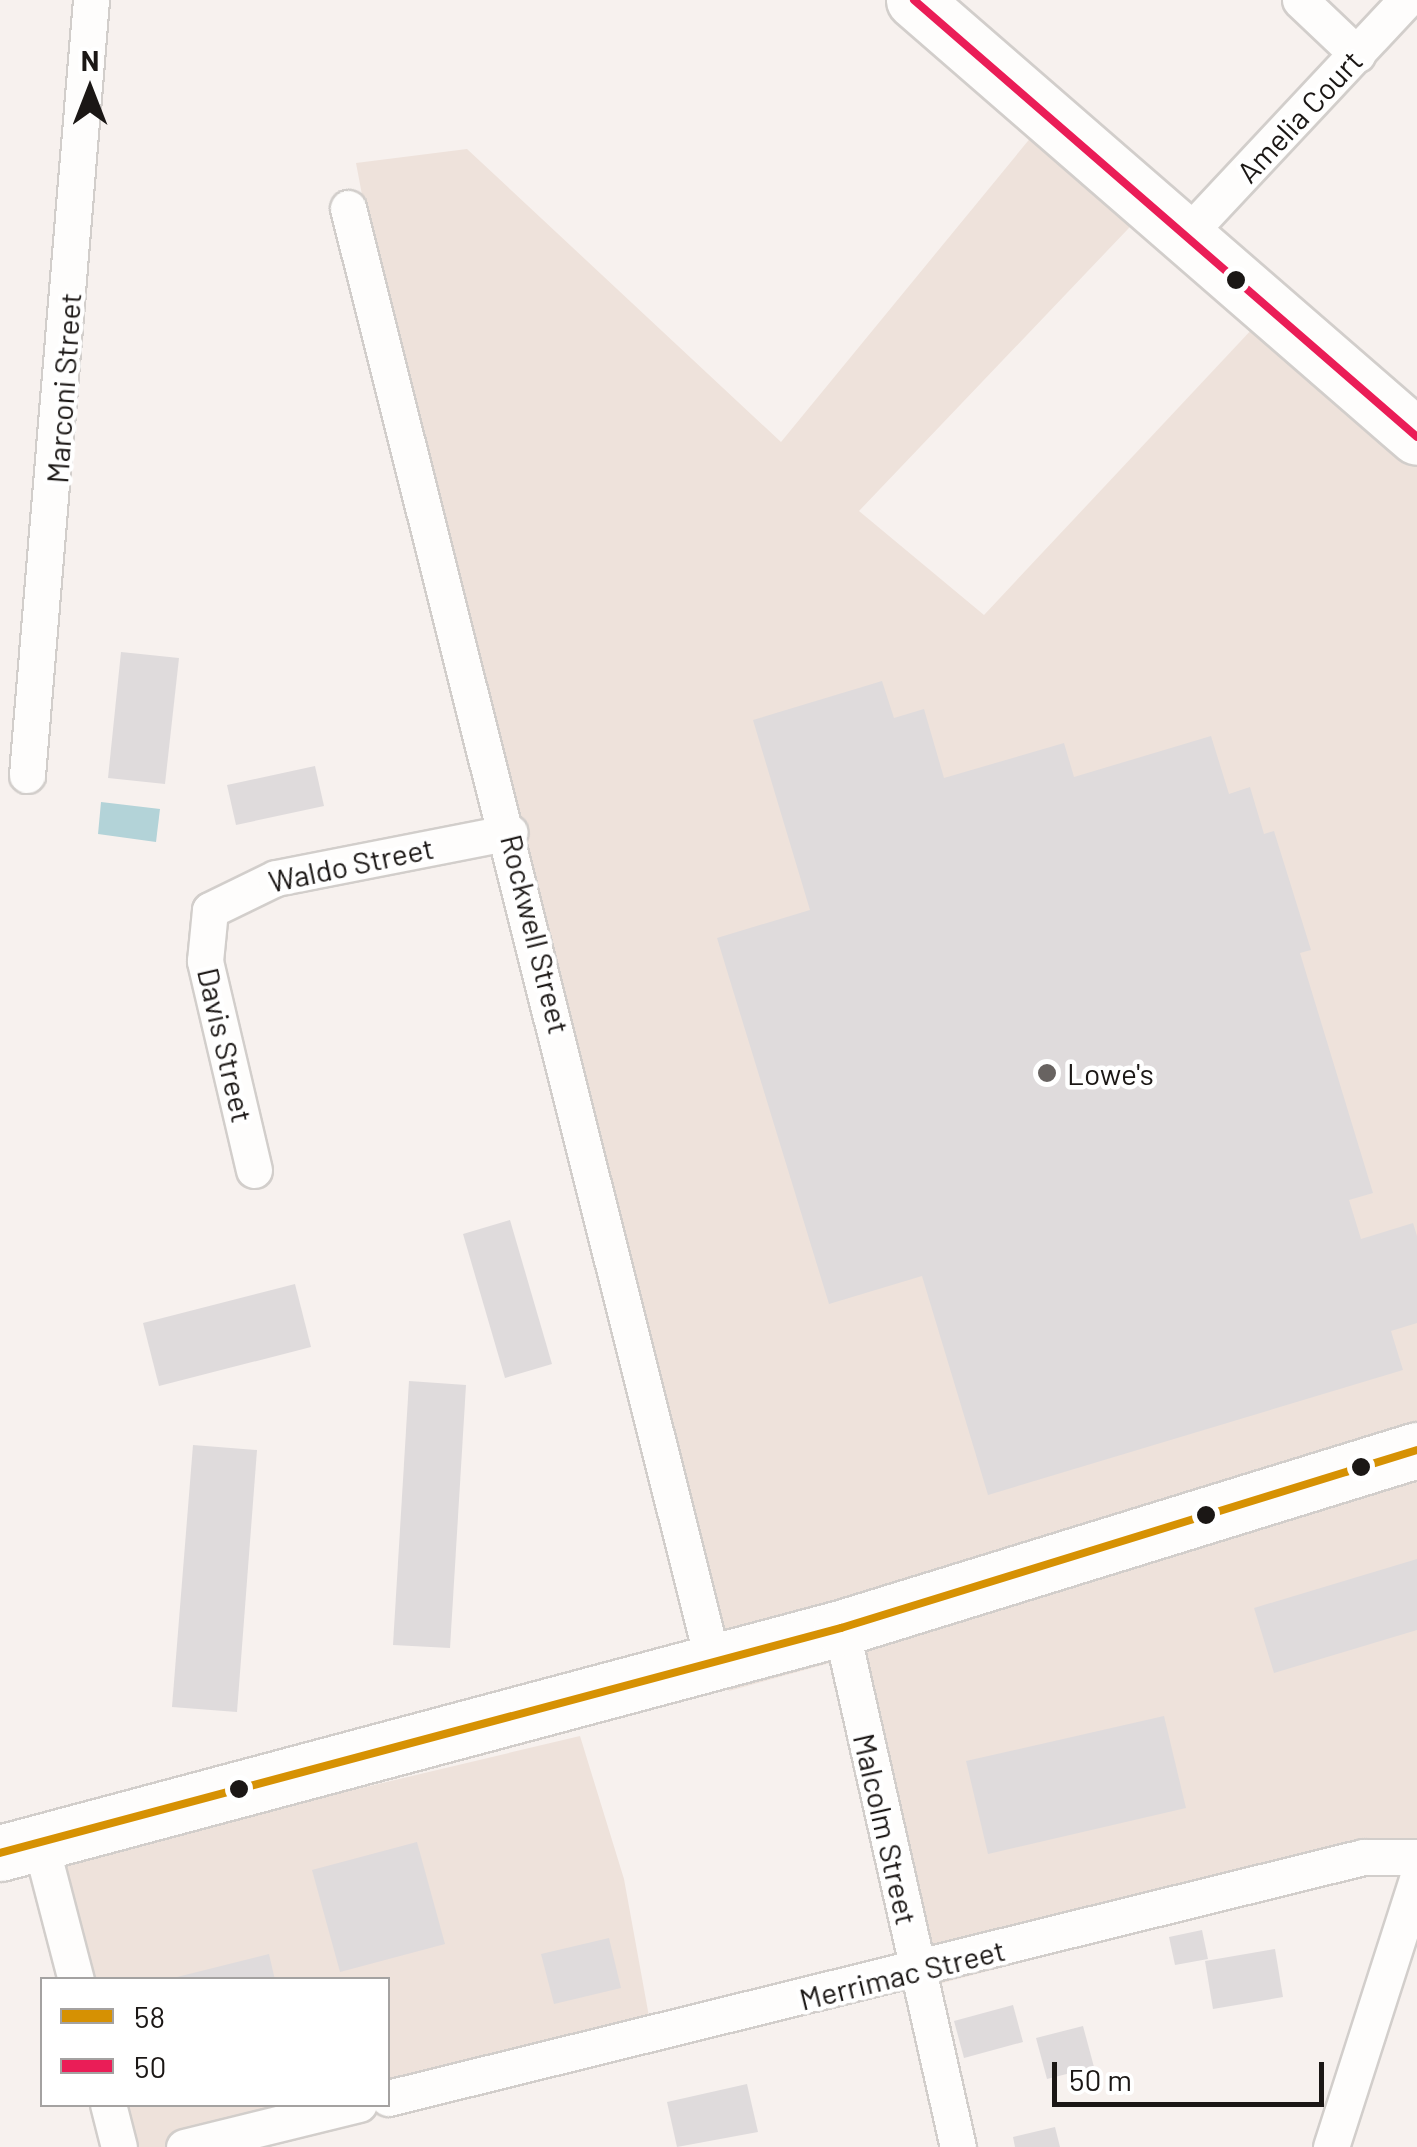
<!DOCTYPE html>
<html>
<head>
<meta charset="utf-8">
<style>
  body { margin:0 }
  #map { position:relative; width:1417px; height:2147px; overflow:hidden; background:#f7f1ee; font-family:Barlow,sans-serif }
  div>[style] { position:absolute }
  .built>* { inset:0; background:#eee2db }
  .water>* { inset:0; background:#b3d3d8 }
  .building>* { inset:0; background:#dfdbdc }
  .roads { filter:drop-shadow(2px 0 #d2cecb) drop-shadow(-2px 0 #d2cecb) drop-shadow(0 2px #d2cecb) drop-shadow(0 -2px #d2cecb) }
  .street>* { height:35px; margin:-17.5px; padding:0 17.5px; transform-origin:17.5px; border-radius:17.5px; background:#fefdfc }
  .primary>* { height:55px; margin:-27.5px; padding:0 27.5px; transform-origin:27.5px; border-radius:27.5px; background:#fefdfc }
  .bus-1>* { height:8px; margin:-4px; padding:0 4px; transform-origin:4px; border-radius:4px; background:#d69103 }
  .bus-2>* { height:8px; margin:-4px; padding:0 4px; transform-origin:4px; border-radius:4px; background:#ea1d57 }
  .dots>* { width:28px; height:28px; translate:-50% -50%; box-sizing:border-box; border:5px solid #fff; border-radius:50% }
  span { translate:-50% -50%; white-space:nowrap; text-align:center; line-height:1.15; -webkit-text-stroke:9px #fff; paint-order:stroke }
  .street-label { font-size:30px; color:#1b1715 }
  .poi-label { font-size:30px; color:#1b1715 }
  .left { translate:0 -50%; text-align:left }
  .legend { position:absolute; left:40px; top:1977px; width:350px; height:130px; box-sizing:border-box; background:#fff; border:2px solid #a4a2a1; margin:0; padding:12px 18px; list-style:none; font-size:30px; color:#1b1715 }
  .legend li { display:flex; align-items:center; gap:20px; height:50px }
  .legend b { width:50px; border:2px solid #a4a2a1 }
  .north { position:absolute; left:40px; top:40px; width:100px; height:100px; -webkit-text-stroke:8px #fff; paint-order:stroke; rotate:0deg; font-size:28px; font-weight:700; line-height:40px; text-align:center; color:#1b1715 }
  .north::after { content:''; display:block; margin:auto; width:35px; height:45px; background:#1b1715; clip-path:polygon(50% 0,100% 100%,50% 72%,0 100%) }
  .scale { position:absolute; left:1052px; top:2062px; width:272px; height:45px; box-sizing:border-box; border:5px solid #1b1715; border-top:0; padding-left:12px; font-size:30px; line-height:35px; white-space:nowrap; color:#1b1715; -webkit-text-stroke:8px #fff; paint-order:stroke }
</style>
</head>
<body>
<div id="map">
  <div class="built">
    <i style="clip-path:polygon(1046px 119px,1148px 208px,859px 511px,984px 615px,1269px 311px,1417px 440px,1417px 1859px,919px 1989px,841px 1660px,729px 1691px,406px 428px,356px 163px,467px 149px,781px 442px)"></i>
    <i style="clip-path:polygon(580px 1736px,624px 1879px,654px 2044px,210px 2147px,120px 2147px,107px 2105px,388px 2104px,388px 1980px,73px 1979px,50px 1862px)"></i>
  </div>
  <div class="water">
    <i style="clip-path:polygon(101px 802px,160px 809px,156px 842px,98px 834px)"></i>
  </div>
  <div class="building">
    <i style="clip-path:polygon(121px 652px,179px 658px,165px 784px,108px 778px)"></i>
    <i style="clip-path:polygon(882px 681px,894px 718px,924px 709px,944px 778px,1064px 743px,1074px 777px,1211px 736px,1229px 794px,1250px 787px,1264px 834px,1274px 831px,1311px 950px,1300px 953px,1373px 1193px,1349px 1200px,1361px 1239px,1413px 1223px,1417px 1236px,1417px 1323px,1391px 1331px,1403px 1370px,988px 1495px,922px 1276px,829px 1304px,717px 938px,810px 910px,753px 720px)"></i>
    <i style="clip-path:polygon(315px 766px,324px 806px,236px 825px,227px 785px)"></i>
    <i style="clip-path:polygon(510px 1220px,552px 1364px,505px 1378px,463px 1234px)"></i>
    <i style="clip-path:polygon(295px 1284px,311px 1347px,159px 1386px,143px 1323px)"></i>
    <i style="clip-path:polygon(409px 1381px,466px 1385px,450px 1648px,393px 1645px)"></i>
    <i style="clip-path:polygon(193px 1445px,257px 1450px,237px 1712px,172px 1707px)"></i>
    <i style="clip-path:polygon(1417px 1559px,1417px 1630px,1274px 1673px,1254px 1608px)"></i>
    <i style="clip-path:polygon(1164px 1716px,1186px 1808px,988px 1854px,966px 1761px)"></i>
    <i style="clip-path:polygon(417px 1842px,445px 1944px,340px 1972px,312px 1870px)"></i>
    <i style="clip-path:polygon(1202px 1930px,1208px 1959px,1175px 1965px,1169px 1937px)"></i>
    <i style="clip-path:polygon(609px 1938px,621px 1988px,554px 2004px,541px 1954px)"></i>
    <i style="clip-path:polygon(1275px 1949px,1283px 1997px,1213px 2009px,1205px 1961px)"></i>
    <i style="clip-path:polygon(269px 1954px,275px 1980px,173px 1980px,173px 1978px)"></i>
    <i style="clip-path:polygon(1013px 2005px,1023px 2042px,964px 2058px,954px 2021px)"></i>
    <i style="clip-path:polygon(1083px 2026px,1094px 2067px,1047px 2079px,1036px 2038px)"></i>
    <i style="clip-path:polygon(747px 2084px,758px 2132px,677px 2147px,667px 2102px)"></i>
    <i style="clip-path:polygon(1055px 2127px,1060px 2147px,1015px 2147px,1013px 2137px)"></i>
  </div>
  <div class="roads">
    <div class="street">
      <i style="left:1300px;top:0;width:79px;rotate:43.5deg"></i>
      <i style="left:348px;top:208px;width:1499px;rotate:75.91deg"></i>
      <i style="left:1190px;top:231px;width:316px;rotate:-46.9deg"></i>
      <i style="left:27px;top:775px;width:778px;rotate:-85.28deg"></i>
      <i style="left:254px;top:1170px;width:215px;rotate:-103.2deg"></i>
      <i style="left:205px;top:961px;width:51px;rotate:-84.4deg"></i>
      <i style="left:210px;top:910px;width:73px;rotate:-25.9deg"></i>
      <i style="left:276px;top:878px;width:238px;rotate:-11.1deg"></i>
      <i style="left:841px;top:1628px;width:532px;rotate:77.3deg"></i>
      <i style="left:40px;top:1842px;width:143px;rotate:75.4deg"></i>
      <i style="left:388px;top:2098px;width:1004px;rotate:-13.88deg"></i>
      <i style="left:1363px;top:1857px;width:54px"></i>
      <i style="left:108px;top:2104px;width:44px;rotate:75.7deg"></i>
      <i style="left:184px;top:2147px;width:180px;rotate:-13.8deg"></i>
      <i style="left:1331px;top:2147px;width:281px;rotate:-72.2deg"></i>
    </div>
    <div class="primary">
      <i style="left:914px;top:0;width:666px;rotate:40.98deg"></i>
      <i style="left:0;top:1853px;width:871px;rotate:-14.98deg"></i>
      <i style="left:841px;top:1628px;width:603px;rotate:-17.17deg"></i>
    </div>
  </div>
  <div class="bus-1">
    <i style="left:0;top:1853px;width:871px;rotate:-14.98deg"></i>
    <i style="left:841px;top:1628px;width:603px;rotate:-17.17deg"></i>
  </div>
  <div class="bus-2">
    <i style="left:914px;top:0;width:666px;rotate:40.98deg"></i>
  </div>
  <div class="dots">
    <i style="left:1236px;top:280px;background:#1b1715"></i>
    <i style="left:1047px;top:1073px;background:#686361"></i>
    <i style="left:1361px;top:1467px;background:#1b1715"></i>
    <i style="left:1206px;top:1515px;background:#1b1715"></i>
    <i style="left:239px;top:1789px;background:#1b1715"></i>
  </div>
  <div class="street-label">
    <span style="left:1299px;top:116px;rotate:-47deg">Amelia Court</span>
    <span style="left:63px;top:388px;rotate:-86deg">Marconi Street</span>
    <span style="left:351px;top:864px;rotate:-12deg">Waldo Street</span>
    <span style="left:536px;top:934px;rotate:76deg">Rockwell Street</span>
    <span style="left:226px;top:1045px;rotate:77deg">Davis Street</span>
    <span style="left:886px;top:1829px;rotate:77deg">Malcolm Street</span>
    <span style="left:902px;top:1974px;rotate:-14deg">Merrimac Street</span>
  </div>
  <div class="poi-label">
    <span class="left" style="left:1067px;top:1073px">Lowe's</span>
  </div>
  <ul class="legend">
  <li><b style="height:12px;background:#d69103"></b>58</li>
  <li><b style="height:12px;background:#ea1d57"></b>50</li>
  </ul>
  <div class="north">N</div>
  <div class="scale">50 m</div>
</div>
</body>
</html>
